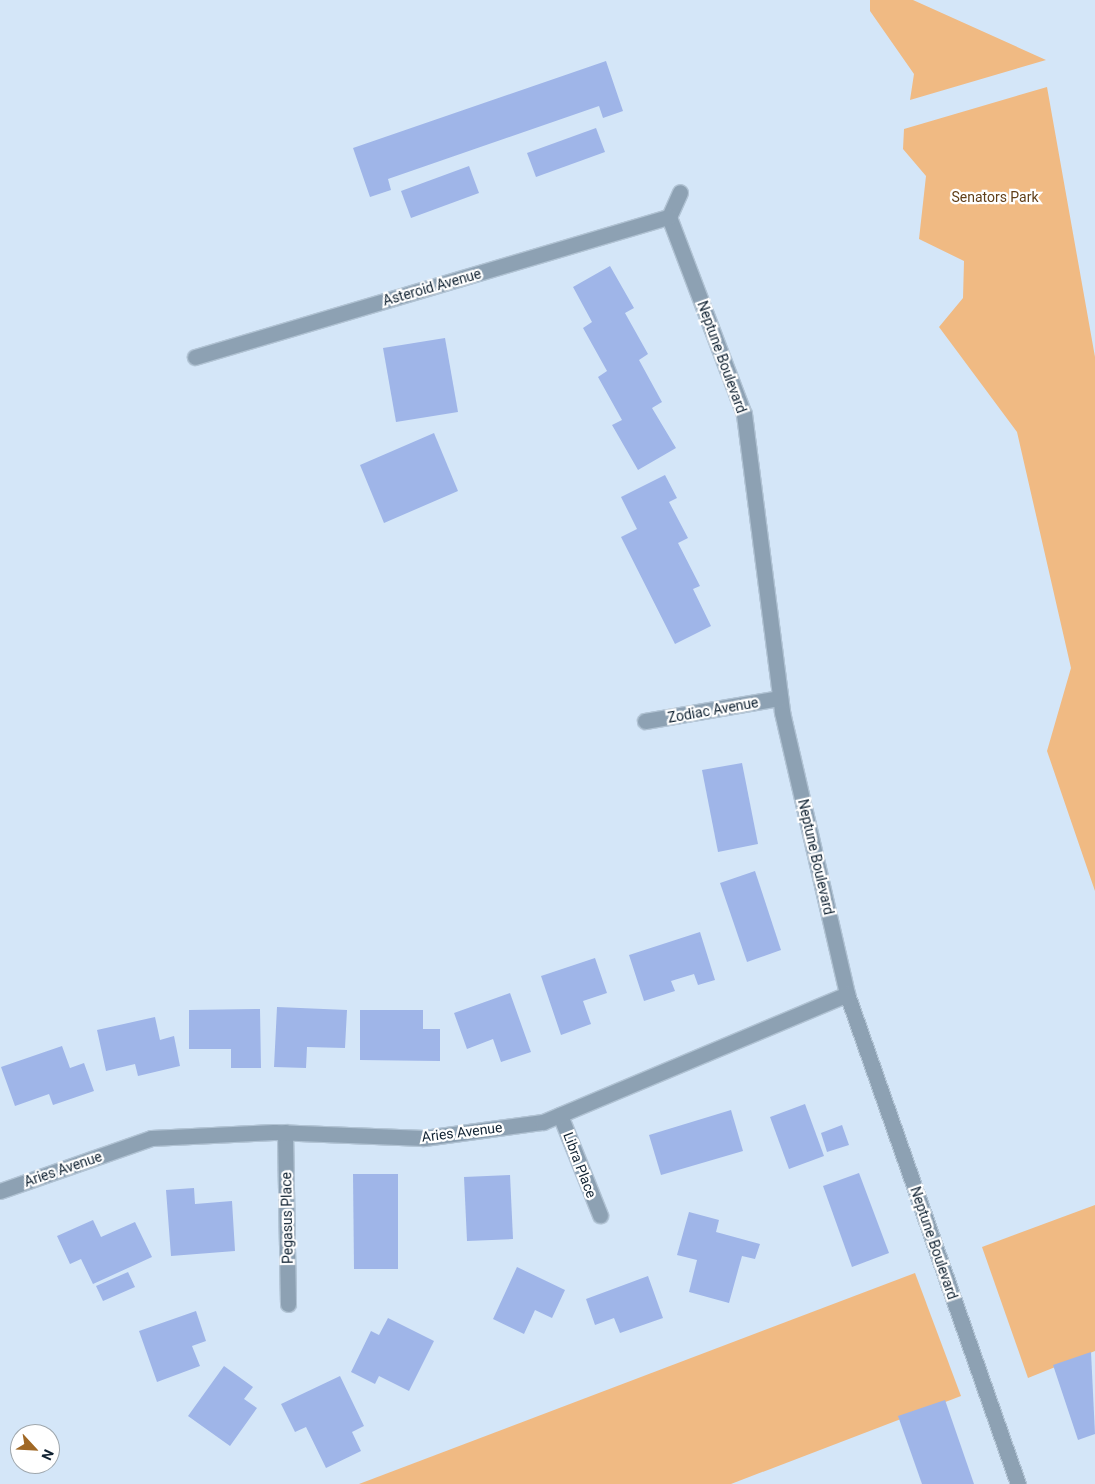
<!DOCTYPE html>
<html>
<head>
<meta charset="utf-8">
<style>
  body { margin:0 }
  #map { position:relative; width:1095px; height:1484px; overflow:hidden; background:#d4e6f8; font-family:Roboto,sans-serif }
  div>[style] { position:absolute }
  .green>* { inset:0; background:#f0ba83 }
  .building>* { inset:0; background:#9fb5e8 }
  .roads { filter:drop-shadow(1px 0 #b1c3d4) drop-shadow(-1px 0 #b1c3d4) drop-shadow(0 1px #b1c3d4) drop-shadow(0 -1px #b1c3d4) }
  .street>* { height:15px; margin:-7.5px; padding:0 7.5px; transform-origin:7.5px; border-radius:7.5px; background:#8da1b3 }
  span { translate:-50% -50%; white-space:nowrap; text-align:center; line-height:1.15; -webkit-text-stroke:4.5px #fff; paint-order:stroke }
  .park-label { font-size:14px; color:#613f18 }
  .street-label { font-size:14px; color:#102232 }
  .north { position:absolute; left:10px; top:1424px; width:50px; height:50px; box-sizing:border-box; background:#fff; border:1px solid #9fa7ad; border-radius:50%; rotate:115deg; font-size:14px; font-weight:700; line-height:20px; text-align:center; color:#102232 }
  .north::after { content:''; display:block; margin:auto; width:18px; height:22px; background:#a06825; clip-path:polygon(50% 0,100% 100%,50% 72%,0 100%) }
</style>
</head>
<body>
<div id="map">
  <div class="green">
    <i style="clip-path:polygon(870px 0,913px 0,1046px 60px,910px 100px,914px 74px,870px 11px)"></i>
    <i style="clip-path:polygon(1047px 87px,1095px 357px,1095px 891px,1047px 751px,1071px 668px,1017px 432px,939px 327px,963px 298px,964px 261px,919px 239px,926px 176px,903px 149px,904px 129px)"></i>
    <i style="clip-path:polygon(1095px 1205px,1095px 1351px,1028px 1378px,982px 1247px)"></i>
    <i style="clip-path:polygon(915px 1273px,961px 1396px,731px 1484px,359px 1484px)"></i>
  </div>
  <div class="building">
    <i style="clip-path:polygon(606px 61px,623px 111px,603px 118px,599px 106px,388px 179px,391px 190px,370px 197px,353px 148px)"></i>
    <i style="clip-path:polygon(596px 128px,605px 152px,536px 177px,527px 153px)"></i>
    <i style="clip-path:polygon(469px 166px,479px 193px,411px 218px,401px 191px)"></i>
    <i style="clip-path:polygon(610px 266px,634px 308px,625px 313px,648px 354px,639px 360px,662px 402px,652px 408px,676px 448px,638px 470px,612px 425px,622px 420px,598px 377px,607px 371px,583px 328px,592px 322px,573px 287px)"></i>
    <i style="clip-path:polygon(445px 338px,458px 412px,396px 422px,383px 348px)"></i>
    <i style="clip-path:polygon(434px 433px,458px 491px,384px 523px,360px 465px)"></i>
    <i style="clip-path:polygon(665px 475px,677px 498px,669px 502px,688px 538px,678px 543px,700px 586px,693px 589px,711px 626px,675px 644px,621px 537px,637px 529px,621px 497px)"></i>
    <i style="clip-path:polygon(742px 763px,758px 844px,718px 852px,702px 770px)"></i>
    <i style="clip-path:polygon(755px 871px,781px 950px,747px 962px,720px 883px)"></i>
    <i style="clip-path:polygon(700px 932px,715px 980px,698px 985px,694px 974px,671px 981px,675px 991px,644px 1001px,629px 955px)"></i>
    <i style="clip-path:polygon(595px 958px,607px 993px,583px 1001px,591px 1024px,561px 1035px,541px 976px)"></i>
    <i style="clip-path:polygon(510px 993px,531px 1052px,501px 1062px,493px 1039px,467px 1049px,454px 1013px)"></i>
    <i style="clip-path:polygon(277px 1007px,347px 1010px,345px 1048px,307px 1047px,306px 1068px,274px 1067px)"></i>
    <i style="clip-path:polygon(260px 1009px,261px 1068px,231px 1068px,231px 1049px,189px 1049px,189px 1010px)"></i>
    <i style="clip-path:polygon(360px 1010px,423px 1010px,423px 1029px,440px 1029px,440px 1061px,360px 1060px)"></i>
    <i style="clip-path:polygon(155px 1017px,160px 1040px,174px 1036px,180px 1066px,138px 1076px,135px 1064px,106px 1071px,97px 1030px)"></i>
    <i style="clip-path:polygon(62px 1046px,70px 1068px,84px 1063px,94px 1091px,53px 1105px,49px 1094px,15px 1106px,1px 1067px)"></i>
    <i style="clip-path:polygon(805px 1104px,824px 1156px,789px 1169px,770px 1117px)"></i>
    <i style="clip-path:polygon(731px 1110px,743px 1151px,661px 1175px,649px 1135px)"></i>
    <i style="clip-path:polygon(842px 1125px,849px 1145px,827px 1152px,821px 1133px)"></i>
    <i style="clip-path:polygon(859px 1173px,889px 1253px,852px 1267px,823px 1186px)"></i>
    <i style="clip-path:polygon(353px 1174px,398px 1174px,398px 1269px,354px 1269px)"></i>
    <i style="clip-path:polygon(510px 1175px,513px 1239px,467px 1241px,464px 1177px)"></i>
    <i style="clip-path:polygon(194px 1188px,195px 1204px,232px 1201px,235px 1251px,171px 1256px,166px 1190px)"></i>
    <i style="clip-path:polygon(689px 1212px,719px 1220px,716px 1232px,760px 1244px,755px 1259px,742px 1256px,729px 1303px,689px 1292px,697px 1260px,677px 1255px)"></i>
    <i style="clip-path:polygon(93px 1220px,101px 1237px,135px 1222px,152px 1257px,93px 1284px,81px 1259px,70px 1264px,57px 1236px)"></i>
    <i style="clip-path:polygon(517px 1267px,565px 1290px,552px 1318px,535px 1310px,524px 1334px,493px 1319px)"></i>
    <i style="clip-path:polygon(128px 1272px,135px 1287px,103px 1301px,96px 1286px)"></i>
    <i style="clip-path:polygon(648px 1276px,663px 1318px,620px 1333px,614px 1318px,595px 1325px,586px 1299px)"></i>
    <i style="clip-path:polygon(196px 1311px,206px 1341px,192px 1346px,200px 1366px,157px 1382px,139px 1331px)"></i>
    <i style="clip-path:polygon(388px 1318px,434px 1341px,409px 1391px,379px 1376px,375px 1384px,351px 1372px,371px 1331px,379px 1335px)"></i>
    <i style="clip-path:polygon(1091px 1352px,1095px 1434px,1078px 1440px,1053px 1365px)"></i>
    <i style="clip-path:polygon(224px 1366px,253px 1387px,244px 1399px,257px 1408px,230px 1446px,188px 1416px)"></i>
    <i style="clip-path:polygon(340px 1376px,364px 1426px,352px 1432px,361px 1451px,326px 1468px,306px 1427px,295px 1432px,281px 1404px)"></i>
    <i style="clip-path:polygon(945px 1400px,974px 1484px,922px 1484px,898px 1416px)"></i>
  </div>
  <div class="roads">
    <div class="street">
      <i style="left:669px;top:217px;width:211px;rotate:69.2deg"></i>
      <i style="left:744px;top:414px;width:300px;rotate:82.7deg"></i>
      <i style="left:782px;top:712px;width:289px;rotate:77deg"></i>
      <i style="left:847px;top:994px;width:519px;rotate:70.76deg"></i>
      <i style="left:669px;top:217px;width:27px;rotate:-66deg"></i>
      <i style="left:195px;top:357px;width:494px;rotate:-16.5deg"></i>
      <i style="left:645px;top:721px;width:137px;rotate:-9.7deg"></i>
      <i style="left:560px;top:1115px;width:108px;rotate:68.2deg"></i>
      <i style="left:285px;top:1132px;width:172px;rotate:89deg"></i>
      <i style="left:0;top:1191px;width:160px;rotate:-19.3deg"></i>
      <i style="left:151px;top:1138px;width:123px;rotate:-2.8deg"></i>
      <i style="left:274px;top:1132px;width:150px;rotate:2.3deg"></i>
      <i style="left:424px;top:1138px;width:120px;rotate:-7.7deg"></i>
      <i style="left:543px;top:1122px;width:330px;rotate:-22.8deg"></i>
    </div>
  </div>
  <div class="park-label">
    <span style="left:995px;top:197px">Senators Park</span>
  </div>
  <div class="street-label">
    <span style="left:432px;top:287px;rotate:-16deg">Asteroid Avenue</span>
    <span style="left:722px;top:357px;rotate:70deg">Neptune Boulevard</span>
    <span style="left:713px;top:710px;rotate:-10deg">Zodiac Avenue</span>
    <span style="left:816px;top:857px;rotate:77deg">Neptune Boulevard</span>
    <span style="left:462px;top:1132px;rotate:-7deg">Aries Avenue</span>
    <span style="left:580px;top:1165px;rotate:69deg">Libra Place</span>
    <span style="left:63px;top:1169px;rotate:-19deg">Aries Avenue</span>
    <span style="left:287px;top:1218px;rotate:-91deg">Pegasus Place</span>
    <span style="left:934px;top:1243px;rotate:71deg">Neptune Boulevard</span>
  </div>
  <div class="north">N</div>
</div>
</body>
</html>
